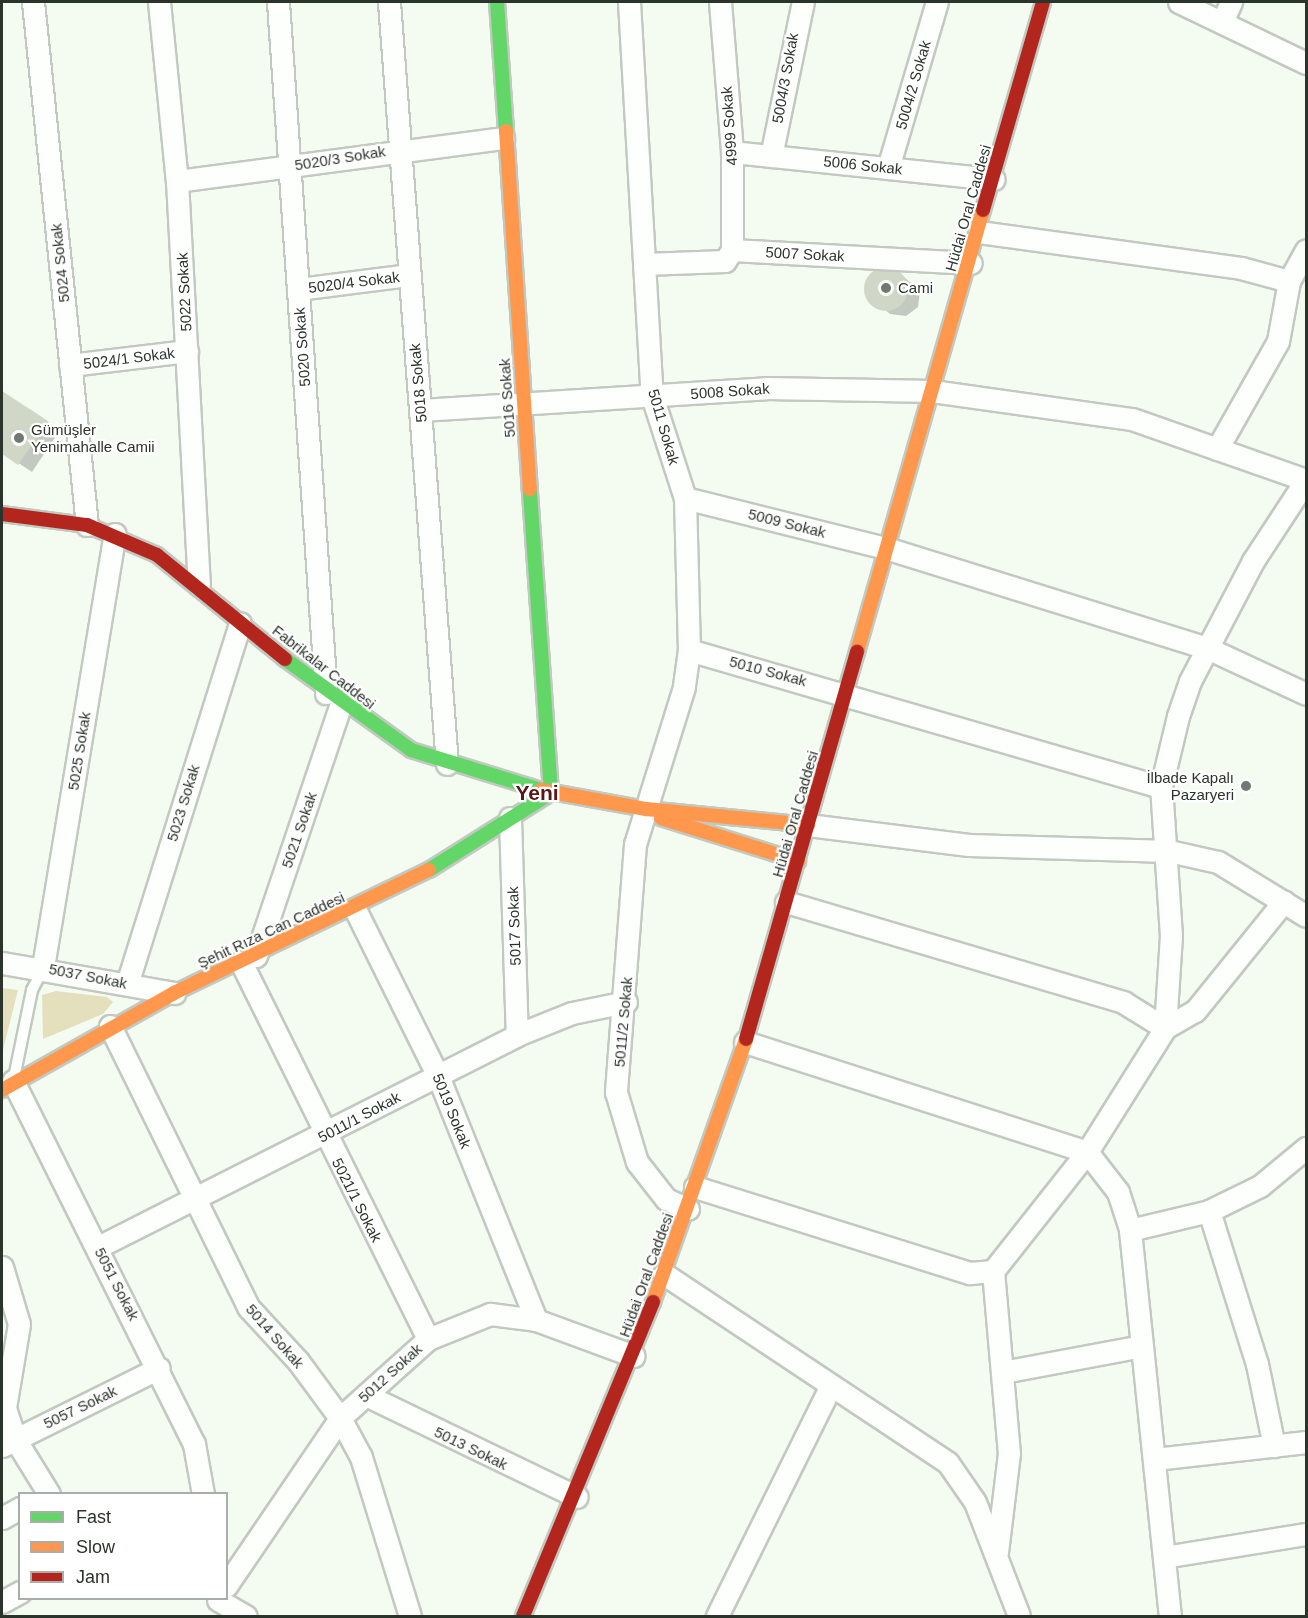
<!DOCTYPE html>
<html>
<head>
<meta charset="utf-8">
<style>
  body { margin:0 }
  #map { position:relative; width:1308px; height:1618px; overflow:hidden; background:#f4fcf2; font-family:Helvetica,sans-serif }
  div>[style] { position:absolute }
  .green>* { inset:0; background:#e4e0be }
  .shadow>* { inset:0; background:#0003 }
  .building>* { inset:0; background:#d0d7c6 }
  .round { border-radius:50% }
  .roads { filter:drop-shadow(2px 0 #c1c9c0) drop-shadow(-2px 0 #c1c9c0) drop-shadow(0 2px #c1c9c0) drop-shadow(0 -2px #c1c9c0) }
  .lane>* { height:10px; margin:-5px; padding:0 5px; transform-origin:5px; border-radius:5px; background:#fdfffd }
  .street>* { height:21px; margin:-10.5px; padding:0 10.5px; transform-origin:10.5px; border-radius:10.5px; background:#fdfffd }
  .fast>* { height:14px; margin:-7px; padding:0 7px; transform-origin:7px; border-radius:7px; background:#63d668 }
  .slow>* { height:14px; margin:-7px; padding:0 7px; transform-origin:7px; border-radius:7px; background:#ff974d }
  .jam>* { height:14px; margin:-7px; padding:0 7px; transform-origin:7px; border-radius:7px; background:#b3261e }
  .dots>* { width:16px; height:16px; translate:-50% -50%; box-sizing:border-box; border:3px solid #fff; border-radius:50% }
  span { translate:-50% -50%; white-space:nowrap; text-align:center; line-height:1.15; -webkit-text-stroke:4.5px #fff; paint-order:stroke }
  .street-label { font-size:15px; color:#2b342b }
  .poi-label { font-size:15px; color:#2b342b }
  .left { translate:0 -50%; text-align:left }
  .right { translate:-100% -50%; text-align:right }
  .district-label { font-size:21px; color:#5b1616; font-weight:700 }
  .frame { position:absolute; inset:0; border:3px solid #2b342b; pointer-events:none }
  .legend { position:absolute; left:18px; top:1492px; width:210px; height:108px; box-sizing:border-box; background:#fff; border:2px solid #aaaeaa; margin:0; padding:8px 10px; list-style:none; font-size:18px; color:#2b342b }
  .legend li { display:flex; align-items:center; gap:12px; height:30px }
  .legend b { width:30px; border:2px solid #aaaeaa }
</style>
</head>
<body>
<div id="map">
  <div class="green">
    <i style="clip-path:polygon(2px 988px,18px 990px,2px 1054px)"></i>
    <i style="clip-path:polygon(56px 991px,107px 997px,113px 1002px,103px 1014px,43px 1039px,42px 995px)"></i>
  </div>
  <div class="shadow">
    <i style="clip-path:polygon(880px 269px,896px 270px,920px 291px,918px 307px,906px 316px,890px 314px,866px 294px,868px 278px)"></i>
    <i style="clip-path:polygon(2px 392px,60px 430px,32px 472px,2px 452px)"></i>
  </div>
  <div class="building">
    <i class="round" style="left:864px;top:267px;width:44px;height:44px"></i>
    <i style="clip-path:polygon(2px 391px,48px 421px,18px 465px,2px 454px)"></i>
  </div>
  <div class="roads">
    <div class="lane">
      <i style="left:14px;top:1078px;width:90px;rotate:-78.4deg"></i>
      <i style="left:32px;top:990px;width:24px;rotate:-62deg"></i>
    </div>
    <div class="street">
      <i style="left:33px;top:2px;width:526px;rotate:84.11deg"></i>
      <i style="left:159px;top:2px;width:180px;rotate:84.3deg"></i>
      <i style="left:177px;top:181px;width:404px;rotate:86.9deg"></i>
      <i style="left:278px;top:2px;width:693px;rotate:86.03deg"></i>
      <i style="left:389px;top:2px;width:764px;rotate:85.65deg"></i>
      <i style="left:629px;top:2px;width:395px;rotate:86.7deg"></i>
      <i style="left:652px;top:396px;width:107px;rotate:72.1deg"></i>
      <i style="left:685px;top:498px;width:152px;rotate:88.5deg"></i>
      <i style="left:689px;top:650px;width:37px;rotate:98deg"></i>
      <i style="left:684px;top:687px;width:164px;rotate:107.3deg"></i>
      <i style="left:635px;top:844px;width:249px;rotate:94.4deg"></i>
      <i style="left:616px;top:1092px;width:73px;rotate:73.3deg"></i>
      <i style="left:637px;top:1162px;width:47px;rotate:51.9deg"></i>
      <i style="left:666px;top:1199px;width:24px;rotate:24deg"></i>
      <i style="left:720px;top:2px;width:150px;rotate:85.4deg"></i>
      <i style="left:732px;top:152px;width:98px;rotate:90deg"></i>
      <i style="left:1179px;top:2px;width:141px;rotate:25.7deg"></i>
      <i style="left:1223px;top:20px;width:20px;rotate:-66deg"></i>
      <i style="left:732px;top:152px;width:263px;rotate:5.9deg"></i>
      <i style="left:771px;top:156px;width:157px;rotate:-78.3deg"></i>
      <i style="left:888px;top:168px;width:173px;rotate:-73.6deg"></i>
      <i style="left:177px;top:181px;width:329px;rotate:-7.5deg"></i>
      <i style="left:979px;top:232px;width:264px;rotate:7.8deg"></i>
      <i style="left:1241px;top:268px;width:50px;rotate:15.2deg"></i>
      <i style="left:644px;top:264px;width:81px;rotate:-2.1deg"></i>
      <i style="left:725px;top:261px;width:13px;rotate:-58deg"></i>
      <i style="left:732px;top:250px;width:239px;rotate:3.1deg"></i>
      <i style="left:298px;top:289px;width:112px;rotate:-7.2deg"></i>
      <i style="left:70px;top:365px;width:118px;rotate:-6.8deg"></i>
      <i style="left:421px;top:410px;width:346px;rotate:-3.6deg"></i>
      <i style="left:766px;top:388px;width:166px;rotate:1deg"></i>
      <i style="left:932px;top:391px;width:202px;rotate:8deg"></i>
      <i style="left:1132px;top:419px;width:184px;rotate:19.3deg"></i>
      <i style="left:1217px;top:449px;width:124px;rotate:-60.5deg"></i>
      <i style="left:1278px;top:341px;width:61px;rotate:-79.6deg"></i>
      <i style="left:1289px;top:281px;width:35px;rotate:-61deg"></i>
      <i style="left:685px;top:498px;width:210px;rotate:14deg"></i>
      <i style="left:889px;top:549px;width:333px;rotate:17.3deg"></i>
      <i style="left:1207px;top:648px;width:109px;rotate:24.9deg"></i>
      <i style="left:689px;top:650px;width:491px;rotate:16.2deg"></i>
      <i style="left:510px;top:818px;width:217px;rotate:88.2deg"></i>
      <i style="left:808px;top:825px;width:162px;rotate:7.1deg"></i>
      <i style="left:969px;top:845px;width:200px;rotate:1.7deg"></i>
      <i style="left:1169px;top:851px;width:50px;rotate:12.7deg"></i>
      <i style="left:1218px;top:862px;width:103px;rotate:31.5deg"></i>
      <i style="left:786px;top:902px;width:352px;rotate:16.5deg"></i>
      <i style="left:1123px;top:1002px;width:49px;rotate:31.8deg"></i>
      <i style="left:1165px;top:1028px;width:34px;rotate:-30deg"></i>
      <i style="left:1195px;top:1011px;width:141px;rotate:-51deg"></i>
      <i style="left:355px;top:909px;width:186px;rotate:63.6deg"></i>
      <i style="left:438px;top:1076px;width:263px;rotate:68.1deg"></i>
      <i style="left:256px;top:956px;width:266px;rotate:-71.4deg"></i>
      <i style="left:241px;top:962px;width:421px;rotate:63.6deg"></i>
      <i style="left:2px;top:963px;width:175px;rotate:9.9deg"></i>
      <i style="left:43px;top:967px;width:439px;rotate:-80.6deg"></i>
      <i style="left:127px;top:984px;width:378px;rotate:-72.6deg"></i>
      <i style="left:110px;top:1026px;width:313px;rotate:63.8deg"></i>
      <i style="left:248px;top:1307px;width:74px;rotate:47.2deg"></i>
      <i style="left:298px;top:1361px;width:71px;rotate:53.6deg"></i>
      <i style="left:340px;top:1418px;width:44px;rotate:61.7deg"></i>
      <i style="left:361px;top:1457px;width:166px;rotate:72.9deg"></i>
      <i style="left:745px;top:1042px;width:359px;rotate:17.8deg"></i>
      <i style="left:1087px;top:1152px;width:51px;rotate:52.2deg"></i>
      <i style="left:1118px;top:1192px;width:40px;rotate:72deg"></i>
      <i style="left:1130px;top:1230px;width:388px;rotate:84.1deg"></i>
      <i style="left:13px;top:1081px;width:406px;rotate:63.5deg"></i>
      <i style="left:194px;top:1444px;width:51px;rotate:79.8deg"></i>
      <i style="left:695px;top:1187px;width:288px;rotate:17.4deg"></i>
      <i style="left:970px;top:1273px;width:23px;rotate:-5deg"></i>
      <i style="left:993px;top:1271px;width:183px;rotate:85deg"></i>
      <i style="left:1009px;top:1453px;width:100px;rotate:96.9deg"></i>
      <i style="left:1209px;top:1211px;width:160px;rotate:72.6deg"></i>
      <i style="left:1257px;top:1364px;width:84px;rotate:78.3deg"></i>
      <i style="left:1130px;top:1230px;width:81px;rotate:-13.5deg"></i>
      <i style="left:1209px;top:1211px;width:57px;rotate:-26.1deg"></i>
      <i style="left:1260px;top:1186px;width:60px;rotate:-39.6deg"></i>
      <i style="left:98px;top:1247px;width:470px;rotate:-26.8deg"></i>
      <i style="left:517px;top:1035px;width:59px;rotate:-21.8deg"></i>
      <i style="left:572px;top:1013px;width:55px;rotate:-11.5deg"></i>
      <i style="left:2px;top:1267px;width:59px;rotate:73.4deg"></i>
      <i style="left:19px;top:1324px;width:85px;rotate:99.5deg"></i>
      <i style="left:5px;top:1408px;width:33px;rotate:72deg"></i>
      <i style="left:15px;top:1439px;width:65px;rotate:58.3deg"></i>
      <i style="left:993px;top:1271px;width:152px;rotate:-51.7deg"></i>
      <i style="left:1087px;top:1152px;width:146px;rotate:-57.8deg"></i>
      <i style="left:1165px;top:1028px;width:92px;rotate:-86.3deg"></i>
      <i style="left:1171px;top:936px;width:149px;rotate:-93.8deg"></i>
      <i style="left:1161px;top:787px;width:73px;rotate:-76.5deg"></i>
      <i style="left:1178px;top:716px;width:37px;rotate:-71deg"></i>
      <i style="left:1190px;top:681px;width:136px;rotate:-62.3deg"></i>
      <i style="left:1253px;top:561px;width:97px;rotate:-56.8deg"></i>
      <i style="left:664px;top:1274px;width:341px;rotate:33.6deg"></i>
      <i style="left:948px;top:1463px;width:47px;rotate:55.3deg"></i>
      <i style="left:975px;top:1502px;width:122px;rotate:68.9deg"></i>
      <i style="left:1003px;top:1372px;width:141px;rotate:-10.6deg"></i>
      <i style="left:366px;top:1395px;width:234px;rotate:25.8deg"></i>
      <i style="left:2px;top:1446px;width:175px;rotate:-26.4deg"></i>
      <i style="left:1155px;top:1459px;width:152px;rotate:-6.4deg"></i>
      <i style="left:2px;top:1518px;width:21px;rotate:-29deg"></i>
      <i style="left:1164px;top:1557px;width:144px;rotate:-9.2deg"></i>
      <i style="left:226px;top:1586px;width:203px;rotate:-55.8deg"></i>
      <i style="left:340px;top:1418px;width:118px;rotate:-41.9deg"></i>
      <i style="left:428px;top:1339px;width:67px;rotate:-22deg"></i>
      <i style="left:490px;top:1314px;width:46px;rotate:7.4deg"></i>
      <i style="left:536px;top:1320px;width:104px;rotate:20.2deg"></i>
      <i style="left:218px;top:1600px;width:32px;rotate:30deg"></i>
      <i style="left:2px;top:1602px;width:21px;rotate:-29deg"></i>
      <i style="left:717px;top:1616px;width:255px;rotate:-63.7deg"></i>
    </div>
    <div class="fast">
      <i style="left:497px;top:2px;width:129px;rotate:86deg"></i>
      <i style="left:285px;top:659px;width:155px;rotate:35.8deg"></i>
      <i style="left:411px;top:750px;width:136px;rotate:17.1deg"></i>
      <i style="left:429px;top:870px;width:144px;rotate:-32.3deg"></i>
      <i style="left:551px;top:793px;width:305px;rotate:-94deg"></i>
    </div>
    <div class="slow">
      <i style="left:506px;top:131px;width:359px;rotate:86.2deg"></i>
      <i style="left:857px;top:652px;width:460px;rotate:-74.1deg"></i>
      <i style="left:541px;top:790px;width:107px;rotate:10.3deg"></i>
      <i style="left:646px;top:809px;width:163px;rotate:5.6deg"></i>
      <i style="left:661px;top:818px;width:144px;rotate:17.4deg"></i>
      <i style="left:2px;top:1090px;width:197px;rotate:-29.4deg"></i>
      <i style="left:174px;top:993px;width:283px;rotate:-25.8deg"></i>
      <i style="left:653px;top:1302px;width:279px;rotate:-70.5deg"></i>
    </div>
    <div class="jam">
      <i style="left:983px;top:210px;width:216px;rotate:-73.9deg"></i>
      <i style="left:2px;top:514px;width:86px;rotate:7.4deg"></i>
      <i style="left:87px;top:525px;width:76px;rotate:23.2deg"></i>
      <i style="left:157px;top:555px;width:165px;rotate:39.1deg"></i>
      <i style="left:746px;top:1039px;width:403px;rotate:-74deg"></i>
      <i style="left:523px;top:1616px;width:340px;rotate:-67.5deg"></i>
    </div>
  </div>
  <div class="dots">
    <i style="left:886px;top:288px;background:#717a71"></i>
    <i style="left:19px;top:438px;background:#717a71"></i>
    <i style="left:1246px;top:786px;background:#717a71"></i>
  </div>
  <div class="street-label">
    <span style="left:785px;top:78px;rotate:-80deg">5004/3 Sokak</span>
    <span style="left:913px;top:85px;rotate:-74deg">5004/2 Sokak</span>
    <span style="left:729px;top:126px;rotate:-94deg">4999 Sokak</span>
    <span style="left:340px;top:158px;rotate:-9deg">5020/3 Sokak</span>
    <span style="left:863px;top:165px;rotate:6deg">5006 Sokak</span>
    <span style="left:968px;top:208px;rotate:-74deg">Hüdai Oral Caddesi</span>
    <span style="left:805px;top:254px;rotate:3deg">5007 Sokak</span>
    <span style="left:60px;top:263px;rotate:-96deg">5024 Sokak</span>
    <span style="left:354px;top:282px;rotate:-7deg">5020/4 Sokak</span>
    <span style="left:184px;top:292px;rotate:-93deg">5022 Sokak</span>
    <span style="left:302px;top:347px;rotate:-94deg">5020 Sokak</span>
    <span style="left:129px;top:358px;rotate:-7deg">5024/1 Sokak</span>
    <span style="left:418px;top:383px;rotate:-95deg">5018 Sokak</span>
    <span style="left:730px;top:391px;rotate:-4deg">5008 Sokak</span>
    <span style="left:507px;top:398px;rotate:-94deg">5016 Sokak</span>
    <span style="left:664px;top:427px;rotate:74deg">5011 Sokak</span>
    <span style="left:787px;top:523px;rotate:14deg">5009 Sokak</span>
    <span style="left:324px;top:667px;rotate:38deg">Fabrikalar Caddesi</span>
    <span style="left:768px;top:671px;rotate:15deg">5010 Sokak</span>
    <span style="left:79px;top:751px;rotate:-81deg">5025 Sokak</span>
    <span style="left:183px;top:803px;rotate:-73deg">5023 Sokak</span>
    <span style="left:795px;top:814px;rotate:-74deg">Hüdai Oral Caddesi</span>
    <span style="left:299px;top:830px;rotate:-71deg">5021 Sokak</span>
    <span style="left:514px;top:926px;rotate:-92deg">5017 Sokak</span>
    <span style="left:271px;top:930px;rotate:-25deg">Şehit Rıza Can Caddesi</span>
    <span style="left:88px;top:976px;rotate:11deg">5037 Sokak</span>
    <span style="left:623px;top:1022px;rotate:-85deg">5011/2 Sokak</span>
    <span style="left:452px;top:1111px;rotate:68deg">5019 Sokak</span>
    <span style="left:359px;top:1117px;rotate:-28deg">5011/1 Sokak</span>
    <span style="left:357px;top:1200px;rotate:63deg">5021/1 Sokak</span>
    <span style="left:646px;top:1275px;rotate:-70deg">Hüdai Oral Caddesi</span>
    <span style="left:117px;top:1284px;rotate:63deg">5051 Sokak</span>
    <span style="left:275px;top:1336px;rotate:49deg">5014 Sokak</span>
    <span style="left:390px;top:1373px;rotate:-42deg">5012 Sokak</span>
    <span style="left:80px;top:1407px;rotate:-26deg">5057 Sokak</span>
    <span style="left:471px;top:1448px;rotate:26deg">5013 Sokak</span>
  </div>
  <div class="poi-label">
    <span class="left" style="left:898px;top:288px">Cami</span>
    <span class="left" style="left:31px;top:438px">Gümüşler<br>Yenimahalle Camii</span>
    <span class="right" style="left:1234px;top:786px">İlbade Kapalı<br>Pazaryeri</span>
  </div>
  <div class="district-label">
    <span style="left:537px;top:793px">Yeni</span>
  </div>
  <div class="frame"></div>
  <ul class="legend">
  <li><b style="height:8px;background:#63d668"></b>Fast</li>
  <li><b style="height:8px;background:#ff974d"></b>Slow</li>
  <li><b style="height:8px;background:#b3261e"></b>Jam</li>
  </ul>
</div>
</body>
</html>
